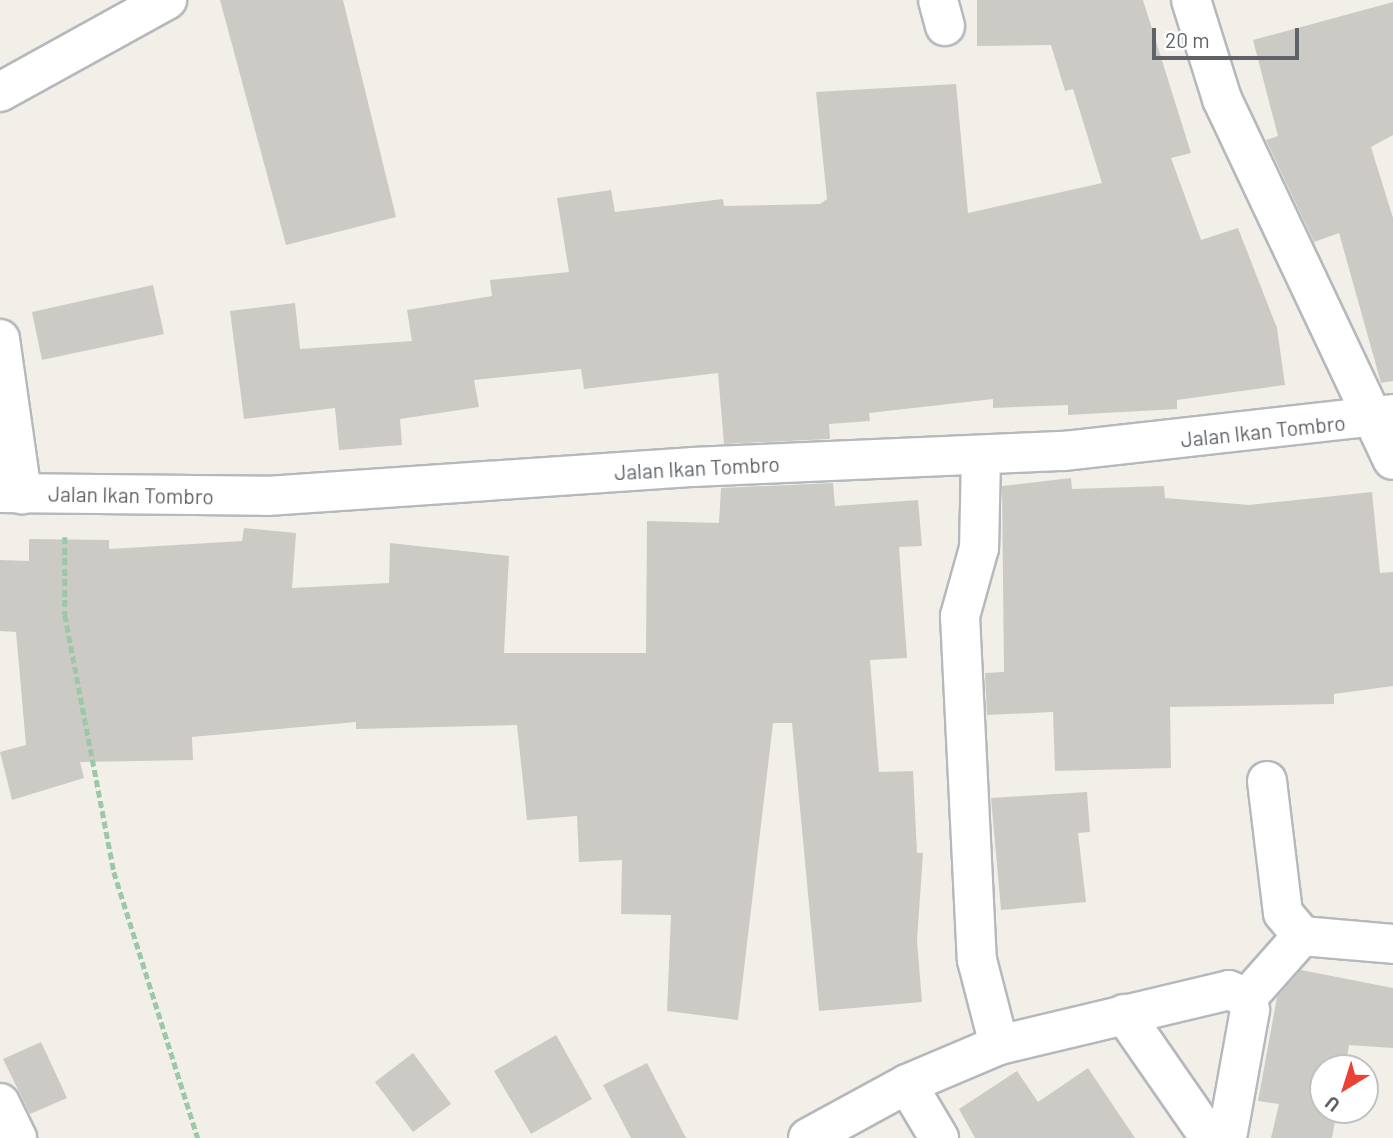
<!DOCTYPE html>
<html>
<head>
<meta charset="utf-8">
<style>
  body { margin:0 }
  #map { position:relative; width:1393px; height:1138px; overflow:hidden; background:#f1efe8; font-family:Barlow,sans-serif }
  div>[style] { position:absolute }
  .building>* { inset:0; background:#cccac5 }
  .path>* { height:4.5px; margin-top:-2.25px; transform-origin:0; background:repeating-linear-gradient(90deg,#9cc7a9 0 7px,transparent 0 10.5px) }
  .roads { filter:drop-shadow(2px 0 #b5b8bc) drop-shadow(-2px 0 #b5b8bc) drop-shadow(0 2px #b5b8bc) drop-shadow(0 -2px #b5b8bc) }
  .street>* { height:38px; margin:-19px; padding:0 19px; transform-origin:19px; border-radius:19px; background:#fff }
  .secondary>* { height:38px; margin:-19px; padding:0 19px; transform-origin:19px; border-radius:19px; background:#fff }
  span { translate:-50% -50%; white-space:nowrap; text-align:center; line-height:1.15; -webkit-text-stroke:5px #fff; paint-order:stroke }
  .street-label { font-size:21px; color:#5f6368 }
  .north { position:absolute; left:1309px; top:1054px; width:70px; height:70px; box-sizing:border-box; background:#fff; border:2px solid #bfc1c3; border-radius:50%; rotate:218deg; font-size:19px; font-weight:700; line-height:28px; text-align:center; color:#5f6368 }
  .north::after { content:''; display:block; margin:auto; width:24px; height:32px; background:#ea4335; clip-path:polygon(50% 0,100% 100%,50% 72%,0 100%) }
  .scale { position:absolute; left:1152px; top:28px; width:147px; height:32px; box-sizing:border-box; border:4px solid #5f6368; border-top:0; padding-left:9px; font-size:21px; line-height:24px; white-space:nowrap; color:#5f6368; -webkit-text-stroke:5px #fff; paint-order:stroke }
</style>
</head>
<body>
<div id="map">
  <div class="building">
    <i style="clip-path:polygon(220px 0,343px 0,396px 217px,286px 245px)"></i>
    <i style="clip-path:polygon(977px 0,1143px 0,1191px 153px,1171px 158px,1201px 240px,1238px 228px,1277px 328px,1285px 385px,1177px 400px,1177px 409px,1068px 415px,1068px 405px,993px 408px,993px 399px,869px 413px,870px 421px,829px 424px,830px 439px,724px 444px,718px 373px,584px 389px,581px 369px,474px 380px,479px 407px,400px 419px,402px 445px,339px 450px,335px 408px,244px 419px,230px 311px,295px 303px,300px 349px,412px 341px,407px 310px,492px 296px,490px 280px,569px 272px,557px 198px,611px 190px,615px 212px,723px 199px,724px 206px,820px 204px,827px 199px,816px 92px,956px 84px,968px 213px,1102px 183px,1073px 89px,1065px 91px,1051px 45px,977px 46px)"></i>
    <i style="clip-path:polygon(1393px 2px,1393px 135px,1371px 147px,1393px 218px,1393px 381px,1381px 383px,1339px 233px,1314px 242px,1266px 140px,1278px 136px,1253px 40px)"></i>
    <i style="clip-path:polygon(153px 285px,164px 334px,42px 360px,32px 312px)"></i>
    <i style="clip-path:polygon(1071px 478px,1072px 489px,1164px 486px,1165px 498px,1249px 505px,1372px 492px,1380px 573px,1393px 572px,1393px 686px,1334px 694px,1334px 704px,1170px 707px,1171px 768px,1055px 771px,1053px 712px,987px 715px,985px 673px,1004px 672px,1002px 486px)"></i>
    <i style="clip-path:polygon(833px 483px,835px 506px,918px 500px,922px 546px,899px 547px,907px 658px,870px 660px,879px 772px,913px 771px,917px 853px,923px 853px,917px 941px,922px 1002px,819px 1011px,792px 723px,773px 723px,738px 1020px,667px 1011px,671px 915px,621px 914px,622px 860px,579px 862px,577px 816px,527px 820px,517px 725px,356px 729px,356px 722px,192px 737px,193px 760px,80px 762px,84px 778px,12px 800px,0 752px,26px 745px,16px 632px,0 631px,0 560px,29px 561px,29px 539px,109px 540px,109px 549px,242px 541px,244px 528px,296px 533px,292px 588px,389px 583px,390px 543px,509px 556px,504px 653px,646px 653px,647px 521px,719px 523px,721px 488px)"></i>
    <i style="clip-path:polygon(1087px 792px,1090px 832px,1078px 833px,1086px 902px,1001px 910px,991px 798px)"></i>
    <i style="clip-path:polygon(1301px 970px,1393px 988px,1393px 1048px,1349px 1045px,1345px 1068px,1323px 1068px,1323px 1110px,1337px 1110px,1332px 1138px,1271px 1138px,1279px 1104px,1258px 1101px,1277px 997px)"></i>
    <i style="clip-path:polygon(556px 1035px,592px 1099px,531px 1134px,494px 1071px)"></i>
    <i style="clip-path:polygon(41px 1042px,67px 1098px,30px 1114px,3px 1059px)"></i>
    <i style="clip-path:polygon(413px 1053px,451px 1104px,413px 1132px,375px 1082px)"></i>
    <i style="clip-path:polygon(647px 1063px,686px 1138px,631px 1138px,603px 1085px)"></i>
    <i style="clip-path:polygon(1088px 1068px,1135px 1138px,975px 1138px,959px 1109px,1017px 1071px,1038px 1102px)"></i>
  </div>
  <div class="path">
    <i style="left:65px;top:537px;width:78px;rotate:90deg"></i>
    <i style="left:65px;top:615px;width:262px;rotate:79.2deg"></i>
    <i style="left:114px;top:872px;width:279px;rotate:72.5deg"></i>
  </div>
  <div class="roads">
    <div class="street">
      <i style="left:938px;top:0;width:27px;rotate:75deg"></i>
      <i style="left:1191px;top:0;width:104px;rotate:72.6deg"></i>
      <i style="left:1222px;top:99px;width:399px;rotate:64.7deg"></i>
      <i style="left:0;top:92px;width:191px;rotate:-28.9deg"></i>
      <i style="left:0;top:339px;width:157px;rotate:81.9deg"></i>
      <i style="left:981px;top:456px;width:92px;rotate:91.2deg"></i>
      <i style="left:979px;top:548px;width:71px;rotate:105.6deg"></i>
      <i style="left:960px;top:616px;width:344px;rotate:87.2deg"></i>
      <i style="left:977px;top:960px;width:88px;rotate:75.5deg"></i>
      <i style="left:1267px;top:781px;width:133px;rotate:83.1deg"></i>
      <i style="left:1283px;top:913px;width:30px;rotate:50deg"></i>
      <i style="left:1302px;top:936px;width:91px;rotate:5deg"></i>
      <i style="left:1247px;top:998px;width:83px;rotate:-48.4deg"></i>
      <i style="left:1124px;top:1014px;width:151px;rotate:55.3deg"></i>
      <i style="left:907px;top:1084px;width:63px;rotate:59.3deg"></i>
      <i style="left:0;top:1103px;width:39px;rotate:64deg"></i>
      <i style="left:808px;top:1138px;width:113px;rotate:-28.6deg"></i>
      <i style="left:907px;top:1084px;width:100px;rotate:-23deg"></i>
      <i style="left:999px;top:1045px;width:236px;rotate:-13.4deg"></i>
      <i style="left:1229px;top:990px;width:20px;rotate:24deg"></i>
      <i style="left:1247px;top:998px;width:12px;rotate:76deg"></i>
      <i style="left:1250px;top:1010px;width:130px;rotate:100.2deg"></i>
    </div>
    <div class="secondary">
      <i style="left:0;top:493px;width:267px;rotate:0.6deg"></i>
      <i style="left:267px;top:496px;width:428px;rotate:-3.9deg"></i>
      <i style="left:694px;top:467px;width:370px;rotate:-2.5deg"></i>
      <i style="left:1064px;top:451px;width:331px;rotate:-6.4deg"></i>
    </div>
  </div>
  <div class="street-label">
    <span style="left:1263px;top:431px;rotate:-6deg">Jalan Ikan Tombro</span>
    <span style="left:697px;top:468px;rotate:-3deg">Jalan Ikan Tombro</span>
    <span style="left:131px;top:495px;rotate:1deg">Jalan Ikan Tombro</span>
  </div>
  <div class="north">U</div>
  <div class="scale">20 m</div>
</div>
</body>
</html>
